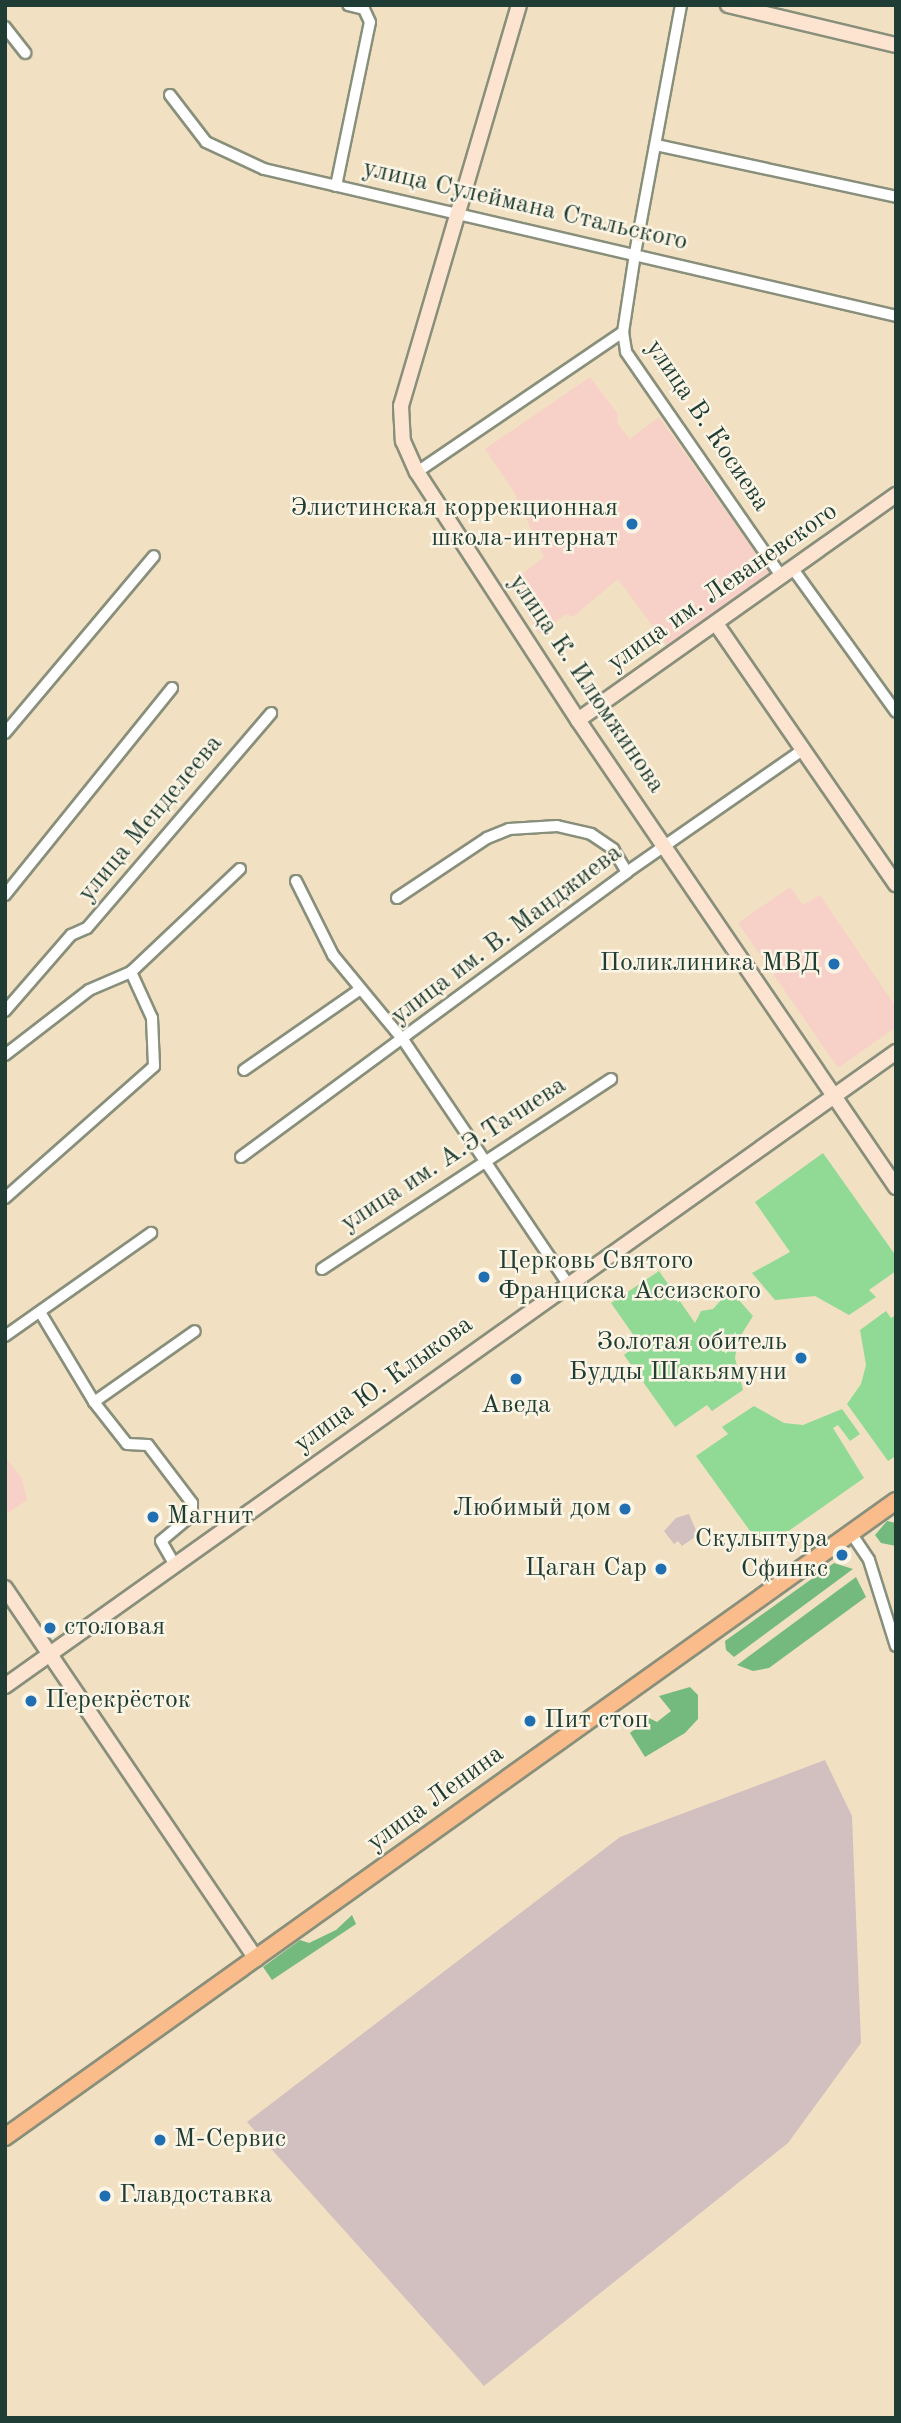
<!DOCTYPE html>
<html>
<head>
<meta charset="utf-8">
<style>
  body { margin:0 }
  #map { position:relative; width:901px; height:2423px; overflow:hidden; background:#f1e1c2; font-family:"Old Standard TT",serif }
  div>[style] { position:absolute }
  .built>* { inset:0; background:#f7d1c7 }
  .industrial>* { inset:0; background:#d2bfc0 }
  .green>* { inset:0; background:#90da96 }
  .forest>* { inset:0; background:#74ba7f }
  .roads { filter:drop-shadow(2px 0 #888f7b) drop-shadow(-2px 0 #888f7b) drop-shadow(0 2px #888f7b) drop-shadow(0 -2px #888f7b) }
  .street>* { height:10px; margin:-5px; padding:0 5px; transform-origin:5px; border-radius:5px; background:#fff }
  .secondary>* { height:14px; margin:-7px; padding:0 7px; transform-origin:7px; border-radius:7px; background:#fde4d1 }
  .primary>* { height:16px; margin:-8px; padding:0 8px; transform-origin:8px; border-radius:8px; background:#fabc8b }
  .dots>* { width:19px; height:19px; translate:-50% -50%; box-sizing:border-box; border:4px solid #fcf5e5; border-radius:50% }
  span { translate:-50% -50%; white-space:nowrap; text-align:center; line-height:1.15; -webkit-text-stroke:5px #fcf5e5; paint-order:stroke }
  .street-label { font-size:26px; color:#1f3d34 }
  .poi-label { font-size:26px; color:#1f3d34 }
  .right { translate:-100% -50%; text-align:right }
  .left { translate:0 -50%; text-align:left }
  .frame { position:absolute; inset:0; border:7px solid #1f3d34; pointer-events:none }
</style>
</head>
<body>
<div id="map">
  <div class="built">
    <i style="clip-path:polygon(590px 377px,618px 414px,617px 423px,630px 439px,659px 417px,769px 572px,667px 646px,618px 579px,573px 617px,566px 614px,539px 634px,510px 583px,544px 557px,514px 492px,485px 449px)"></i>
    <i style="clip-path:polygon(790px 887px,803px 905px,820px 895px,896px 1007px,896px 1027px,838px 1068px,738px 923px)"></i>
    <i style="clip-path:polygon(5px 1456px,22px 1479px,27px 1500px,5px 1515px)"></i>
  </div>
  <div class="industrial">
    <i style="clip-path:polygon(689px 1514px,698px 1535px,682px 1546px,678px 1541px,674px 1544px,664px 1531px,676px 1518px)"></i>
    <i style="clip-path:polygon(825px 1760px,852px 1816px,861px 2043px,788px 2143px,484px 2386px,247px 2122px,620px 1837px)"></i>
  </div>
  <div class="green">
    <i style="clip-path:polygon(823px 1153px,896px 1256px,896px 1271px,869px 1290px,876px 1297px,849px 1315px,815px 1296px,775px 1300px,752px 1273px,790px 1252px,755px 1202px)"></i>
    <i style="clip-path:polygon(659px 1271px,695px 1323px,701px 1311px,713px 1309px,730px 1290px,753px 1316px,738px 1340px,735px 1358px,743px 1390px,712px 1411px,707px 1405px,675px 1427px,624px 1355px,639px 1343px,611px 1303px)"></i>
    <i style="clip-path:polygon(886px 1311px,891px 1318px,896px 1315px,896px 1456px,888px 1461px,847px 1404px,861px 1384px,866px 1365px,860px 1330px)"></i>
    <i style="clip-path:polygon(754px 1406px,784px 1423px,803px 1425px,842px 1409px,860px 1434px,850px 1441px,838px 1425px,833px 1428px,864px 1478px,763px 1549px,696px 1456px,728px 1434px,722px 1427px)"></i>
  </div>
  <div class="forest">
    <i style="clip-path:polygon(887px 1521px,896px 1523px,896px 1546px,881px 1543px,875px 1535px)"></i>
    <i style="clip-path:polygon(834px 1563px,853px 1569px,734px 1657px,726px 1650px,725px 1641px)"></i>
    <i style="clip-path:polygon(856px 1577px,866px 1597px,769px 1668px,753px 1671px,737px 1665px)"></i>
    <i style="clip-path:polygon(690px 1687px,698px 1695px,698px 1719px,685px 1733px,645px 1757px,630px 1733px,649px 1718px,657px 1722px,671px 1711px,659px 1696px)"></i>
    <i style="clip-path:polygon(352px 1915px,356px 1924px,272px 1980px,263px 1967px,300px 1940px,309px 1943px,336px 1930px)"></i>
  </div>
  <div class="roads">
    <div class="street">
      <i style="left:681px;top:5px;width:253px;rotate:100.5deg"></i>
      <i style="left:635px;top:254px;width:79px;rotate:98.7deg"></i>
      <i style="left:623px;top:332px;width:20px;rotate:81deg"></i>
      <i style="left:626px;top:352px;width:274px;rotate:55.3deg"></i>
      <i style="left:5px;top:27px;width:33px;rotate:52deg"></i>
      <i style="left:170px;top:95px;width:59px;rotate:52.5deg"></i>
      <i style="left:206px;top:142px;width:64px;rotate:25deg"></i>
      <i style="left:264px;top:169px;width:649px;rotate:13.09deg"></i>
      <i style="left:656px;top:145px;width:246px;rotate:12.2deg"></i>
      <i style="left:336px;top:186px;width:167px;rotate:-78.3deg"></i>
      <i style="left:370px;top:22px;width:14px;rotate:-115deg"></i>
      <i style="left:364px;top:9px;width:16px;rotate:-166deg"></i>
      <i style="left:417px;top:472px;width:249px;rotate:-34.2deg"></i>
      <i style="left:793px;top:569px;width:176px;rotate:54.2deg"></i>
      <i style="left:5px;top:733px;width:231px;rotate:-49.9deg"></i>
      <i style="left:296px;top:881px;width:83px;rotate:63.4deg"></i>
      <i style="left:333px;top:955px;width:112px;rotate:50.5deg"></i>
      <i style="left:404px;top:1041px;width:293px;rotate:56deg"></i>
      <i style="left:5px;top:895px;width:266px;rotate:-51.1deg"></i>
      <i style="left:397px;top:898px;width:108px;rotate:-33.7deg"></i>
      <i style="left:487px;top:838px;width:24px;rotate:-22deg"></i>
      <i style="left:509px;top:829px;width:48px;rotate:-3.6deg"></i>
      <i style="left:557px;top:826px;width:35px;rotate:13deg"></i>
      <i style="left:591px;top:834px;width:27px;rotate:34deg"></i>
      <i style="left:613px;top:849px;width:27px;rotate:59deg"></i>
      <i style="left:5px;top:1011px;width:101px;rotate:-49deg"></i>
      <i style="left:71px;top:935px;width:17px;rotate:-24deg"></i>
      <i style="left:87px;top:928px;width:283px;rotate:-49.4deg"></i>
      <i style="left:5px;top:1055px;width:106px;rotate:-37.7deg"></i>
      <i style="left:89px;top:990px;width:46px;rotate:-23.2deg"></i>
      <i style="left:131px;top:972px;width:150px;rotate:-43.4deg"></i>
      <i style="left:244px;top:1070px;width:140px;rotate:-34.8deg"></i>
      <i style="left:241px;top:1157px;width:480px;rotate:-36.4deg"></i>
      <i style="left:627px;top:872px;width:212px;rotate:-34.8deg"></i>
      <i style="left:5px;top:1198px;width:199px;rotate:-41.5deg"></i>
      <i style="left:154px;top:1066px;width:48px;rotate:-92.4deg"></i>
      <i style="left:152px;top:1018px;width:51px;rotate:-114.5deg"></i>
      <i style="left:322px;top:1269px;width:346px;rotate:-33.3deg"></i>
      <i style="left:40px;top:1312px;width:105px;rotate:59deg"></i>
      <i style="left:94px;top:1402px;width:53px;rotate:51.8deg"></i>
      <i style="left:127px;top:1444px;width:21px;rotate:3deg"></i>
      <i style="left:148px;top:1445px;width:73px;rotate:52.8deg"></i>
      <i style="left:192px;top:1503px;width:12px;rotate:90deg"></i>
      <i style="left:192px;top:1515px;width:40px;rotate:140deg"></i>
      <i style="left:161px;top:1541px;width:28px;rotate:60deg"></i>
      <i style="left:5px;top:1336px;width:179px;rotate:-35.2deg"></i>
      <i style="left:94px;top:1402px;width:123px;rotate:-35.1deg"></i>
      <i style="left:851px;top:1533px;width:32px;rotate:56deg"></i>
      <i style="left:869px;top:1560px;width:90px;rotate:72.6deg"></i>
    </div>
    <div class="secondary">
      <i style="left:519px;top:5px;width:418px;rotate:106.4deg"></i>
      <i style="left:401px;top:406px;width:35px;rotate:87deg"></i>
      <i style="left:403px;top:441px;width:34px;rotate:66deg"></i>
      <i style="left:417px;top:472px;width:296px;rotate:57deg"></i>
      <i style="left:578px;top:720px;width:565px;rotate:55.75deg"></i>
      <i style="left:728px;top:5px;width:173px;rotate:13.4deg"></i>
      <i style="left:717px;top:625px;width:315px;rotate:55.4deg"></i>
      <i style="left:578px;top:720px;width:390px;rotate:-35.3deg"></i>
      <i style="left:5px;top:1588px;width:448px;rotate:55.9deg"></i>
      <i style="left:5px;top:1686px;width:1094px;rotate:-35.43deg"></i>
    </div>
    <div class="primary">
      <i style="left:5px;top:2137px;width:1095px;rotate:-35.52deg"></i>
    </div>
  </div>
  <div class="dots">
    <i style="left:632px;top:524px;background:#1f6fb2"></i>
    <i style="left:834px;top:964px;background:#1f6fb2"></i>
    <i style="left:484px;top:1277px;background:#1f6fb2"></i>
    <i style="left:801px;top:1358px;background:#1f6fb2"></i>
    <i style="left:516px;top:1379px;background:#1f6fb2"></i>
    <i style="left:625px;top:1509px;background:#1f6fb2"></i>
    <i style="left:153px;top:1517px;background:#1f6fb2"></i>
    <i style="left:842px;top:1555px;background:#1f6fb2"></i>
    <i style="left:661px;top:1569px;background:#1f6fb2"></i>
    <i style="left:50px;top:1628px;background:#1f6fb2"></i>
    <i style="left:31px;top:1701px;background:#1f6fb2"></i>
    <i style="left:530px;top:1721px;background:#1f6fb2"></i>
    <i style="left:160px;top:2140px;background:#1f6fb2"></i>
    <i style="left:105px;top:2196px;background:#1f6fb2"></i>
  </div>
  <div class="street-label">
    <span style="left:525px;top:206px;rotate:13deg">улица Сулеймана Стальского</span>
    <span style="left:707px;top:426px;rotate:56deg">улица В. Косиева</span>
    <span style="left:723px;top:588px;rotate:-35deg">улица им. Леваневского</span>
    <span style="left:586px;top:684px;rotate:56deg">улица К. Илюмжинова</span>
    <span style="left:151px;top:819px;rotate:-50deg">улица Менделеева</span>
    <span style="left:507px;top:935px;rotate:-37deg">улица им. В. Манджиева</span>
    <span style="left:454px;top:1155px;rotate:-33deg">улица им. А.Э.Тачиева</span>
    <span style="left:384px;top:1385px;rotate:-36deg">улица Ю. Клыкова</span>
    <span style="left:436px;top:1799px;rotate:-36deg">улица Ленина</span>
  </div>
  <div class="poi-label">
    <span class="right" style="left:618px;top:524px">Элистинская коррекционная<br>школа-интернат</span>
    <span class="right" style="left:820px;top:964px">Поликлиника МВД</span>
    <span class="left" style="left:498px;top:1277px">Церковь Святого<br>Франциска Ассизского</span>
    <span class="right" style="left:787px;top:1358px">Золотая обитель<br>Будды Шакьямуни</span>
    <span style="left:516px;top:1406px">Аведа</span>
    <span class="right" style="left:611px;top:1509px">Любимый дом</span>
    <span class="left" style="left:167px;top:1517px">Магнит</span>
    <span class="right" style="left:828px;top:1555px">Скульптура<br>Сфинкс</span>
    <span class="right" style="left:647px;top:1569px">Цаган Сар</span>
    <span class="left" style="left:64px;top:1628px">столовая</span>
    <span class="left" style="left:45px;top:1701px">Перекрёсток</span>
    <span class="left" style="left:544px;top:1721px">Пит стоп</span>
    <span class="left" style="left:174px;top:2140px">М-Сервис</span>
    <span class="left" style="left:119px;top:2196px">Главдоставка</span>
  </div>
  <div class="frame"></div>
</div>
</body>
</html>
